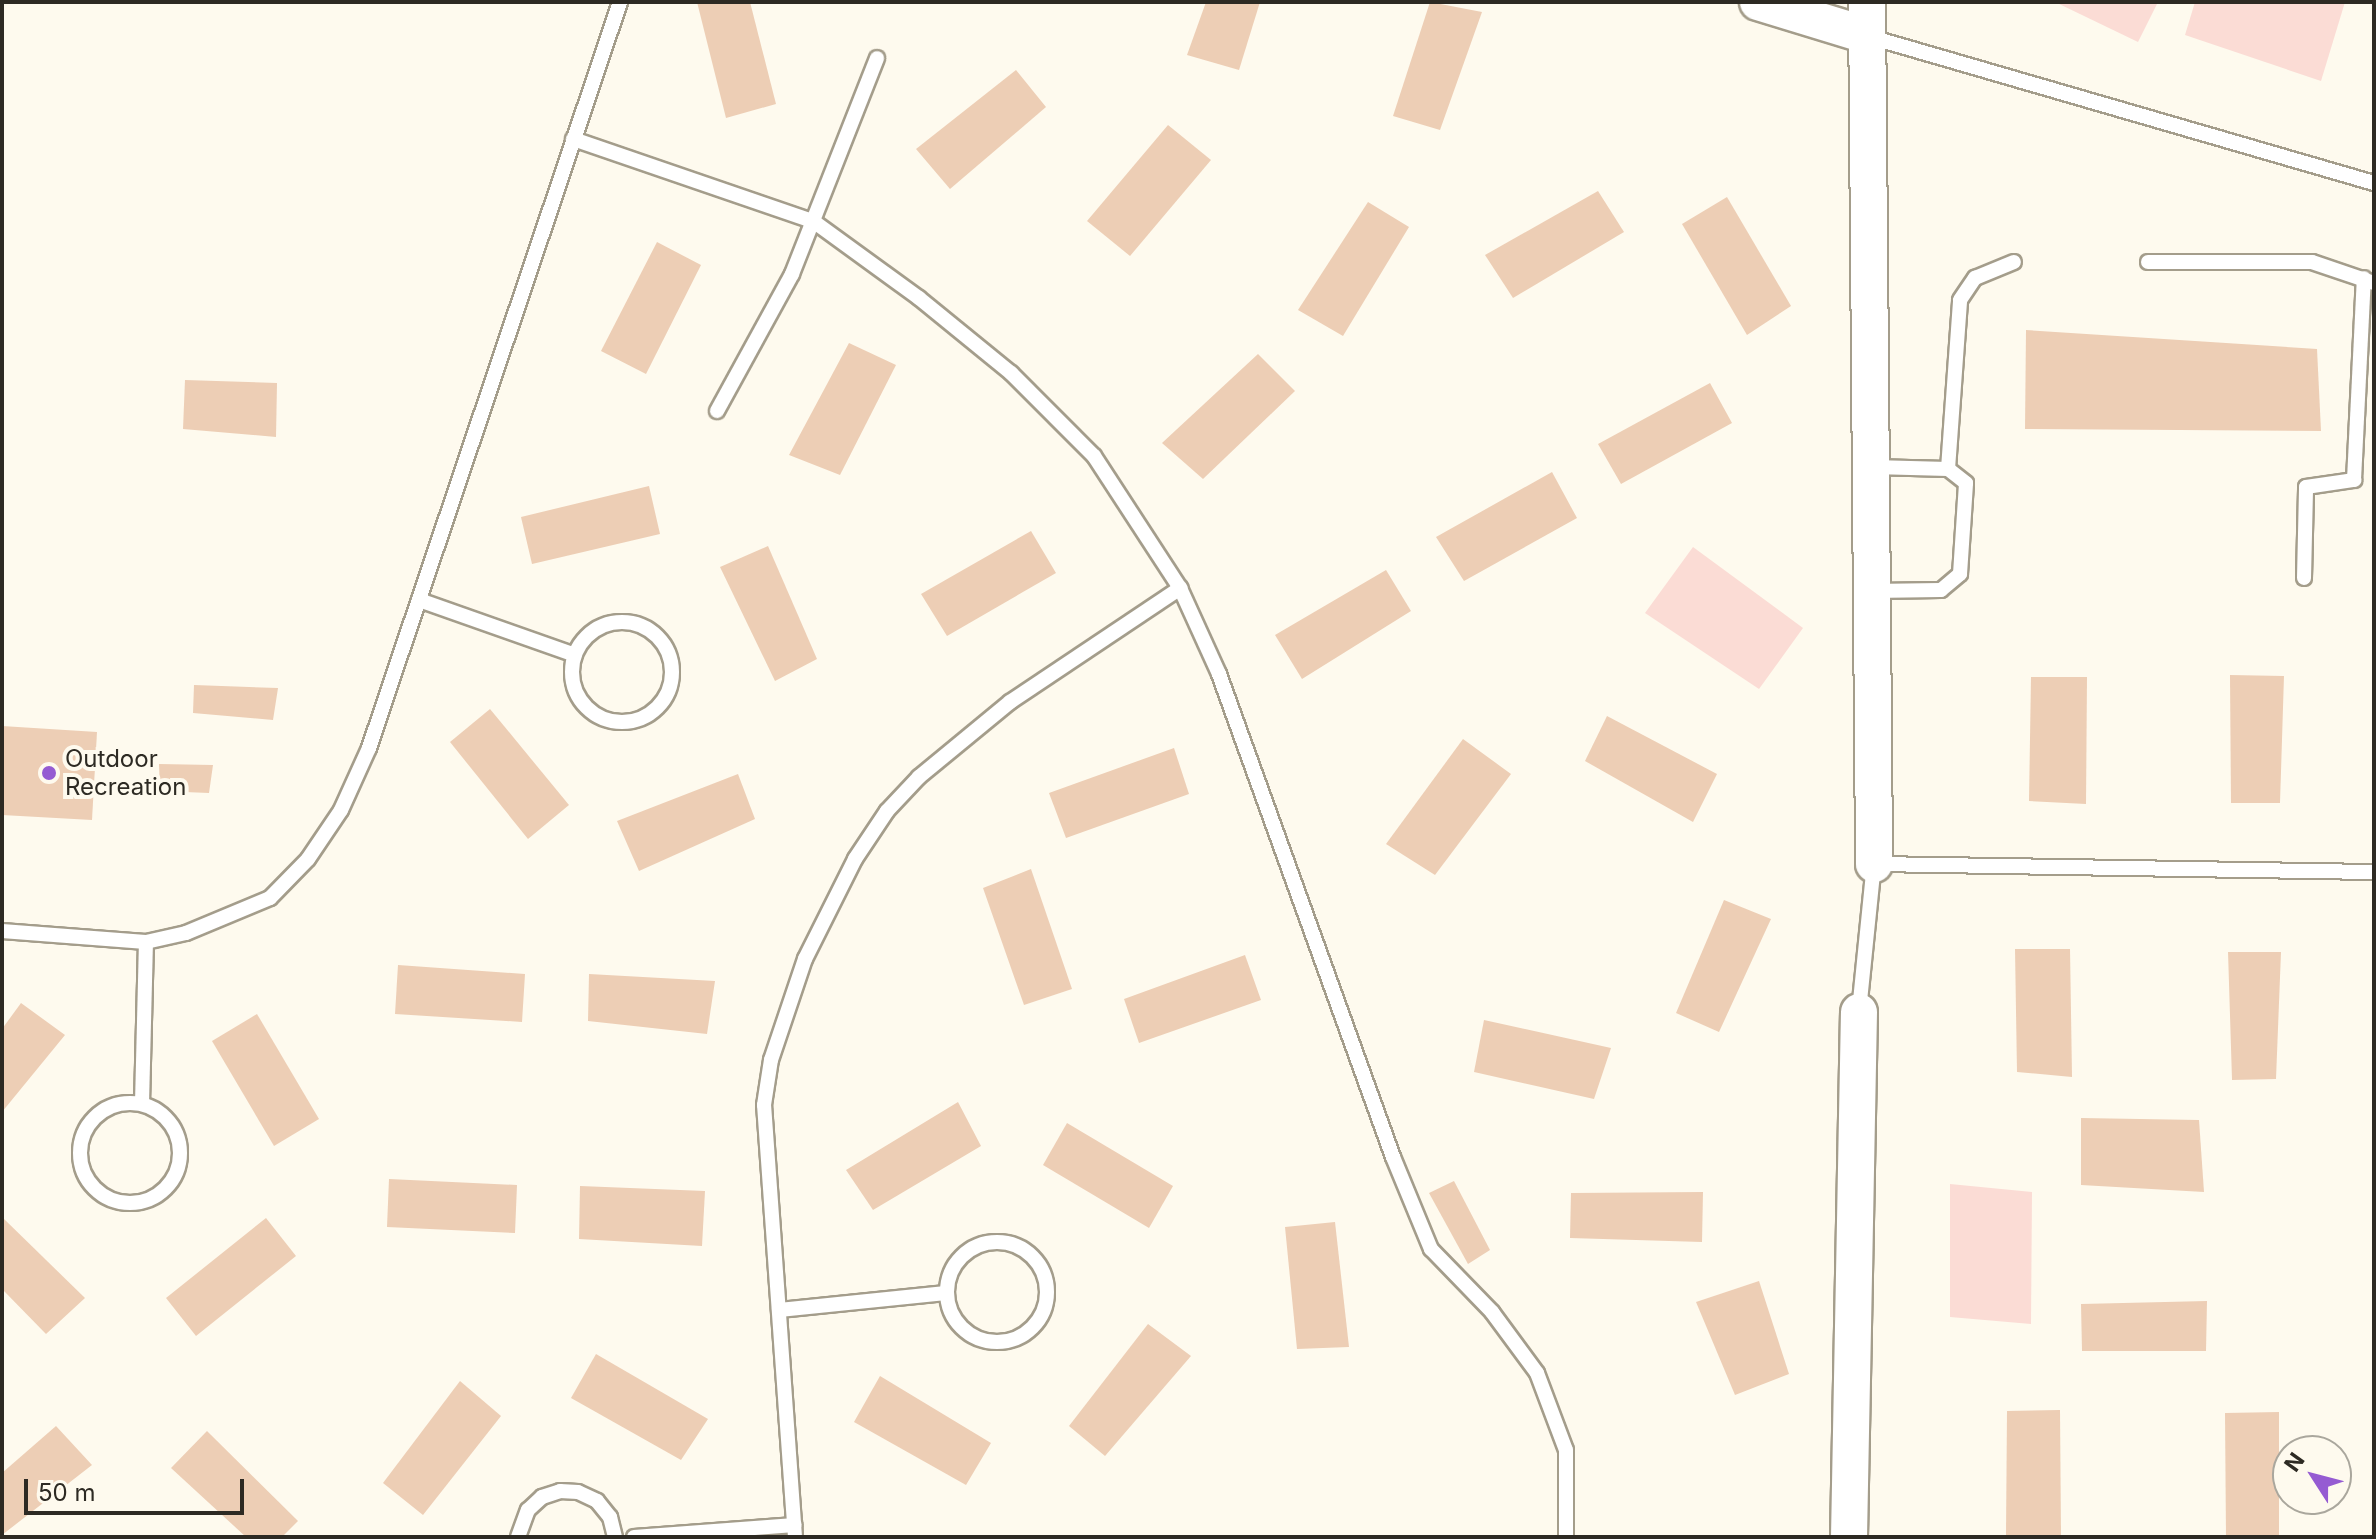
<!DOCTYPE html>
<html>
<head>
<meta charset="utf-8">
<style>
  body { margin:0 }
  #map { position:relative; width:2376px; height:1539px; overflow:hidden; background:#fefaee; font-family:Inter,sans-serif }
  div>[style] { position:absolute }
  .green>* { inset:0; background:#fbdcd5 }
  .building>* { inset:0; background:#edceb5 }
  .roads { filter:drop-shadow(2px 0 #a49d8b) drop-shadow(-2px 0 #a49d8b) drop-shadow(0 2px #a49d8b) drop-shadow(0 -2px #a49d8b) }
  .service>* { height:14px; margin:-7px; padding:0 7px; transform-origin:7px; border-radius:7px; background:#fff }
  .service>.ring { margin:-7px; padding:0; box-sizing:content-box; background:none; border:14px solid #fff; border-radius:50% }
  .tertiary>* { height:36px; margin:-18px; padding:0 18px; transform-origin:18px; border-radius:18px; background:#fff }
  .dots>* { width:22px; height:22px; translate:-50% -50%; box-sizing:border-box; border:4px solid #fefaee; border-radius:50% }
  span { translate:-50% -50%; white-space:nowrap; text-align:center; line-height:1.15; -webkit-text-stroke:8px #fefaee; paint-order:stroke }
  .poi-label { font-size:24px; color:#2d2a23 }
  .left { translate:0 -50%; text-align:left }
  .frame { position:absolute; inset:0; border:4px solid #2d2a23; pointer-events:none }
  .north { position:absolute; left:2272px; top:1435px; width:80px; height:80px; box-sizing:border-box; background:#fefaee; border:2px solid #aaa79d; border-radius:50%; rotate:306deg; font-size:22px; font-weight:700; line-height:32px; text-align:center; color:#2d2a23 }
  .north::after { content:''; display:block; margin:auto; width:28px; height:36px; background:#955bd2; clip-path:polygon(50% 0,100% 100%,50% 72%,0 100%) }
  .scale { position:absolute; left:24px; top:1479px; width:220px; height:36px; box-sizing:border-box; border:4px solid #2d2a23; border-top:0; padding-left:10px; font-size:24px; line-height:28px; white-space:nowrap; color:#2d2a23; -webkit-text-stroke:6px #fefaee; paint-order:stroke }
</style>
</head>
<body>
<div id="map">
  <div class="green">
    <i style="clip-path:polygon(2055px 2px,2158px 2px,2138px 42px)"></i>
    <i style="clip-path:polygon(2195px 2px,2345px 2px,2321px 81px,2185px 35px)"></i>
    <i style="clip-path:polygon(1693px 547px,1803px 628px,1759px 689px,1645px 613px)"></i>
    <i style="clip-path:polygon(1950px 1184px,2032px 1192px,2031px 1324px,1950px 1317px)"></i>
  </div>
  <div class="building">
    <i style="clip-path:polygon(697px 2px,750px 2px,776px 104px,726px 118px)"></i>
    <i style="clip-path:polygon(1206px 2px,1260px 2px,1239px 70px,1187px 55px)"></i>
    <i style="clip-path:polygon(1430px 2px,1482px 12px,1440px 130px,1393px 116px)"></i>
    <i style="clip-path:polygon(1016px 70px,1046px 107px,950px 189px,916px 149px)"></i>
    <i style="clip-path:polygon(1168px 125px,1211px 160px,1130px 256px,1087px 221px)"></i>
    <i style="clip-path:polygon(1598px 191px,1624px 232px,1513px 298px,1485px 255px)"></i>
    <i style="clip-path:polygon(1727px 197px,1791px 306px,1747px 335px,1682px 224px)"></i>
    <i style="clip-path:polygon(1368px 202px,1409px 227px,1343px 336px,1298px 310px)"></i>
    <i style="clip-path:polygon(657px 242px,701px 265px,646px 374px,601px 351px)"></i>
    <i style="clip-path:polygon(2026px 330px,2317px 349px,2321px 431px,2025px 429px)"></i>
    <i style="clip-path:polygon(849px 343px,896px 365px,840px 475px,789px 455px)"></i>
    <i style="clip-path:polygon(1258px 354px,1295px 391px,1203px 479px,1162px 443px)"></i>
    <i style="clip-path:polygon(185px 380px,277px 383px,276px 437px,183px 429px)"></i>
    <i style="clip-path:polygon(1710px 383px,1732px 423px,1621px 484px,1598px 444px)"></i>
    <i style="clip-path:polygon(1552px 472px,1577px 518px,1464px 581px,1436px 537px)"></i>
    <i style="clip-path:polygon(649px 486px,660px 534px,532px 564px,521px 517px)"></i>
    <i style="clip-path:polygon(1031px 531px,1056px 573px,947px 636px,921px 594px)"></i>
    <i style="clip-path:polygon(768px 546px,817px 659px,775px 681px,720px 567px)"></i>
    <i style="clip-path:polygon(1386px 570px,1411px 611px,1302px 679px,1275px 635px)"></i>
    <i style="clip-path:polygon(2230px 675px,2284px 676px,2280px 803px,2231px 803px)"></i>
    <i style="clip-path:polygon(2031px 677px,2087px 677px,2086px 804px,2029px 801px)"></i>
    <i style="clip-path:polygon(194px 685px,278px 688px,273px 720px,193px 713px)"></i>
    <i style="clip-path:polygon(490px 709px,569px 805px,528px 839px,450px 742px)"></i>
    <i style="clip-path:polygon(1607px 716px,1717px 774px,1693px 822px,1585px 761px)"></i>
    <i style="clip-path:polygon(2px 726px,97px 732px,92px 820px,2px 815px)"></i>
    <i style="clip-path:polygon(1463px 739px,1511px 774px,1435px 875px,1386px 844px)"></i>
    <i style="clip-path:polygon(1174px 748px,1189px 794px,1066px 838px,1049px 793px)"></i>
    <i style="clip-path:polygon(159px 764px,213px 765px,209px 793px,160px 791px)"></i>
    <i style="clip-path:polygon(738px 774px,755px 819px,639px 871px,617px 821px)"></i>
    <i style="clip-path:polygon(1031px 869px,1072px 989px,1024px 1005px,983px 888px)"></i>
    <i style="clip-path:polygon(1724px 900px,1771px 919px,1719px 1032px,1676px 1013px)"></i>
    <i style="clip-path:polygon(2015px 949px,2070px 949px,2072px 1077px,2017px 1072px)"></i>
    <i style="clip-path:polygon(2228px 952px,2281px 952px,2276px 1079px,2232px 1080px)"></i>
    <i style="clip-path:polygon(1245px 955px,1261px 1000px,1139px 1043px,1124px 999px)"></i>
    <i style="clip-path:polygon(398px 965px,525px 974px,522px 1022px,395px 1014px)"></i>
    <i style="clip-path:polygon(589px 974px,715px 981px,707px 1034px,588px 1021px)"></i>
    <i style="clip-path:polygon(21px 1003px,65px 1035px,2px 1112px,2px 1029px)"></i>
    <i style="clip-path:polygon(257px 1014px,319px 1119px,274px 1146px,212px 1041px)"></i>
    <i style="clip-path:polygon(1484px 1020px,1611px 1048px,1594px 1099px,1474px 1072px)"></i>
    <i style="clip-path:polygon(958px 1102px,981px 1146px,873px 1210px,846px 1170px)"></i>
    <i style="clip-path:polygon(2081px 1118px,2199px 1120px,2204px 1192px,2081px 1185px)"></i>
    <i style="clip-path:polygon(1067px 1123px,1173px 1186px,1149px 1228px,1043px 1165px)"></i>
    <i style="clip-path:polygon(389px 1179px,517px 1185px,515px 1233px,387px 1227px)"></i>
    <i style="clip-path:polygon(1454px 1181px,1490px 1250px,1468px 1264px,1429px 1193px)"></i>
    <i style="clip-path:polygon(580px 1186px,705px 1191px,702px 1246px,579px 1239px)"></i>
    <i style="clip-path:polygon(1703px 1192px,1702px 1242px,1570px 1238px,1571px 1193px)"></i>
    <i style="clip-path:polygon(2px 1217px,85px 1298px,46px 1334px,2px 1289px)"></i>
    <i style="clip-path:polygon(266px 1218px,296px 1256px,196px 1336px,166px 1298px)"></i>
    <i style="clip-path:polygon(1335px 1222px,1349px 1347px,1297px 1349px,1285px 1227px)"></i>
    <i style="clip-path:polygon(1759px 1281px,1789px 1374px,1735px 1395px,1696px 1302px)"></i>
    <i style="clip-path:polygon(2207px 1301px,2206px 1351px,2082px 1351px,2081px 1304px)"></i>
    <i style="clip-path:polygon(1148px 1324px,1191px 1356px,1105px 1456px,1069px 1426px)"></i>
    <i style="clip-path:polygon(596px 1354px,708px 1419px,681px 1460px,571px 1398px)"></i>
    <i style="clip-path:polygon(880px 1376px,991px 1443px,966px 1485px,854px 1422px)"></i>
    <i style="clip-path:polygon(460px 1381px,501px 1416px,423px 1515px,383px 1483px)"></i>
    <i style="clip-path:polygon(2060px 1410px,2061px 1537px,2006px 1535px,2007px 1411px)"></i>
    <i style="clip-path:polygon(2279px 1412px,2279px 1537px,2226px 1537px,2225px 1413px)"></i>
    <i style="clip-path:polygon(56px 1426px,92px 1465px,2px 1535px,2px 1473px)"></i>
    <i style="clip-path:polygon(207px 1431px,298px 1521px,282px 1537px,246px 1537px,171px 1468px)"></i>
  </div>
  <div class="roads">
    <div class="service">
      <i style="left:1867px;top:36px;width:528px;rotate:16.17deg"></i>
      <i style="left:573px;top:139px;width:254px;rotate:18.9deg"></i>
      <i style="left:813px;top:221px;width:131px;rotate:36deg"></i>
      <i style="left:919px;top:298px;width:119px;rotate:39.2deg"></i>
      <i style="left:1011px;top:373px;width:117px;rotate:45deg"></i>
      <i style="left:1094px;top:456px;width:158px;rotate:56.9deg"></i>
      <i style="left:1180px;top:588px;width:94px;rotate:65.6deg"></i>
      <i style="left:1219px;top:674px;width:513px;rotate:70.19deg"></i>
      <i style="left:1393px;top:1157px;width:100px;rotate:67.6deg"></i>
      <i style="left:1431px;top:1249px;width:88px;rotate:45.9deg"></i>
      <i style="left:1492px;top:1312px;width:76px;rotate:53.6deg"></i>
      <i style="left:1537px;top:1373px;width:82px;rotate:69.4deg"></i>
      <i style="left:1566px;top:1450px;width:87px;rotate:90deg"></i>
      <i style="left:2148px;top:262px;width:164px"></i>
      <i style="left:2312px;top:262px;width:65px;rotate:18.7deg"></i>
      <i style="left:717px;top:411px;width:156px;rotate:-61.3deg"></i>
      <i style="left:792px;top:274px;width:232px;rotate:-68.5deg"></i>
      <i style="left:1948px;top:469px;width:169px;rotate:-85.9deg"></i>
      <i style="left:1960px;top:300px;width:27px;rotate:-56deg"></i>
      <i style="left:1975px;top:278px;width:42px;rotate:-22.3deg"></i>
      <i style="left:2304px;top:578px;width:91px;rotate:-88.7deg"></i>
      <i style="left:2306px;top:487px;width:49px;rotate:-8.3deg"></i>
      <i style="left:2354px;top:480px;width:202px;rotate:-87.2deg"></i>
      <i style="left:1872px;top:591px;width:69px;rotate:-0.8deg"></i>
      <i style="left:1941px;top:590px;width:25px;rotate:-40deg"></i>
      <i style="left:1960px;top:574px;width:91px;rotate:-86.2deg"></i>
      <i style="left:1966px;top:483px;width:23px;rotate:-142deg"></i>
      <i style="left:1948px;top:469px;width:75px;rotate:-178.5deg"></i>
      <i style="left:419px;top:600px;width:165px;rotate:19.4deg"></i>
      <i class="ring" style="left:572px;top:622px;width:86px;height:86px"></i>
      <i style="left:2px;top:931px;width:144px;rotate:4.4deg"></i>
      <i style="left:146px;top:942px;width:41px;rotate:-12.7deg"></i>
      <i style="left:186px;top:933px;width:91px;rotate:-22.6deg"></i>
      <i style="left:270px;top:898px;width:54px;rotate:-45.7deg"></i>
      <i style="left:308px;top:859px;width:59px;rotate:-56deg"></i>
      <i style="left:341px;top:810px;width:68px;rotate:-65.7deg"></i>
      <i style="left:369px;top:748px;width:787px;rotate:-71.4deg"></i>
      <i style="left:1859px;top:1011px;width:148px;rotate:-84.2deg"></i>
      <i style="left:1874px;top:864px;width:500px;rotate:0.92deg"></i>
      <i class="ring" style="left:80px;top:1103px;width:86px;height:86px"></i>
      <i style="left:142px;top:1104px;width:162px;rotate:-88.6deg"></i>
      <i class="ring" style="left:947px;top:1242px;width:86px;height:86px"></i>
      <i style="left:779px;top:1310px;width:168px;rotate:-5.8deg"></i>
      <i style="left:518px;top:1537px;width:29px;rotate:-70deg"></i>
      <i style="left:528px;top:1510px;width:19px;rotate:-43deg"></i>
      <i style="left:542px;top:1497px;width:19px;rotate:-18deg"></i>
      <i style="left:560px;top:1491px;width:18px;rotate:3deg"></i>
      <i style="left:578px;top:1492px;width:21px;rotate:25deg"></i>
      <i style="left:597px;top:1501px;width:21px;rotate:51deg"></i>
      <i style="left:610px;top:1517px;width:21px;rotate:76deg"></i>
      <i style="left:634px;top:1537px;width:161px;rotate:-4.3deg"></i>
      <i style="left:795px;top:1537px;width:433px;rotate:-94.1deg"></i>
      <i style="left:764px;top:1105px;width:46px;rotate:-81.2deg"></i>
      <i style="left:771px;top:1060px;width:107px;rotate:-71.4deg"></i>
      <i style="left:805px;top:959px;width:112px;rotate:-63.4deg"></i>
      <i style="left:855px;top:859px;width:58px;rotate:-56.3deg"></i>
      <i style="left:887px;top:811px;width:47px;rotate:-46.7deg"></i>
      <i style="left:919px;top:777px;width:118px;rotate:-39.5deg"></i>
      <i style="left:1010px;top:702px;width:205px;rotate:-33.8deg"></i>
    </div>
    <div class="tertiary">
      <i style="left:1758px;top:2px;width:113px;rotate:17deg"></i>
      <i style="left:1867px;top:2px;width:862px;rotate:89.53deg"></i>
      <i style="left:1849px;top:1537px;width:525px;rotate:-88.91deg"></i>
    </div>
  </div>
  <div class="dots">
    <i style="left:49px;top:773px;background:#955bd2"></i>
  </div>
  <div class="poi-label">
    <span class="left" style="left:65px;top:773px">Outdoor<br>Recreation</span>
  </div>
  <div class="frame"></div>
  <div class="north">N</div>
  <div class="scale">50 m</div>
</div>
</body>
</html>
